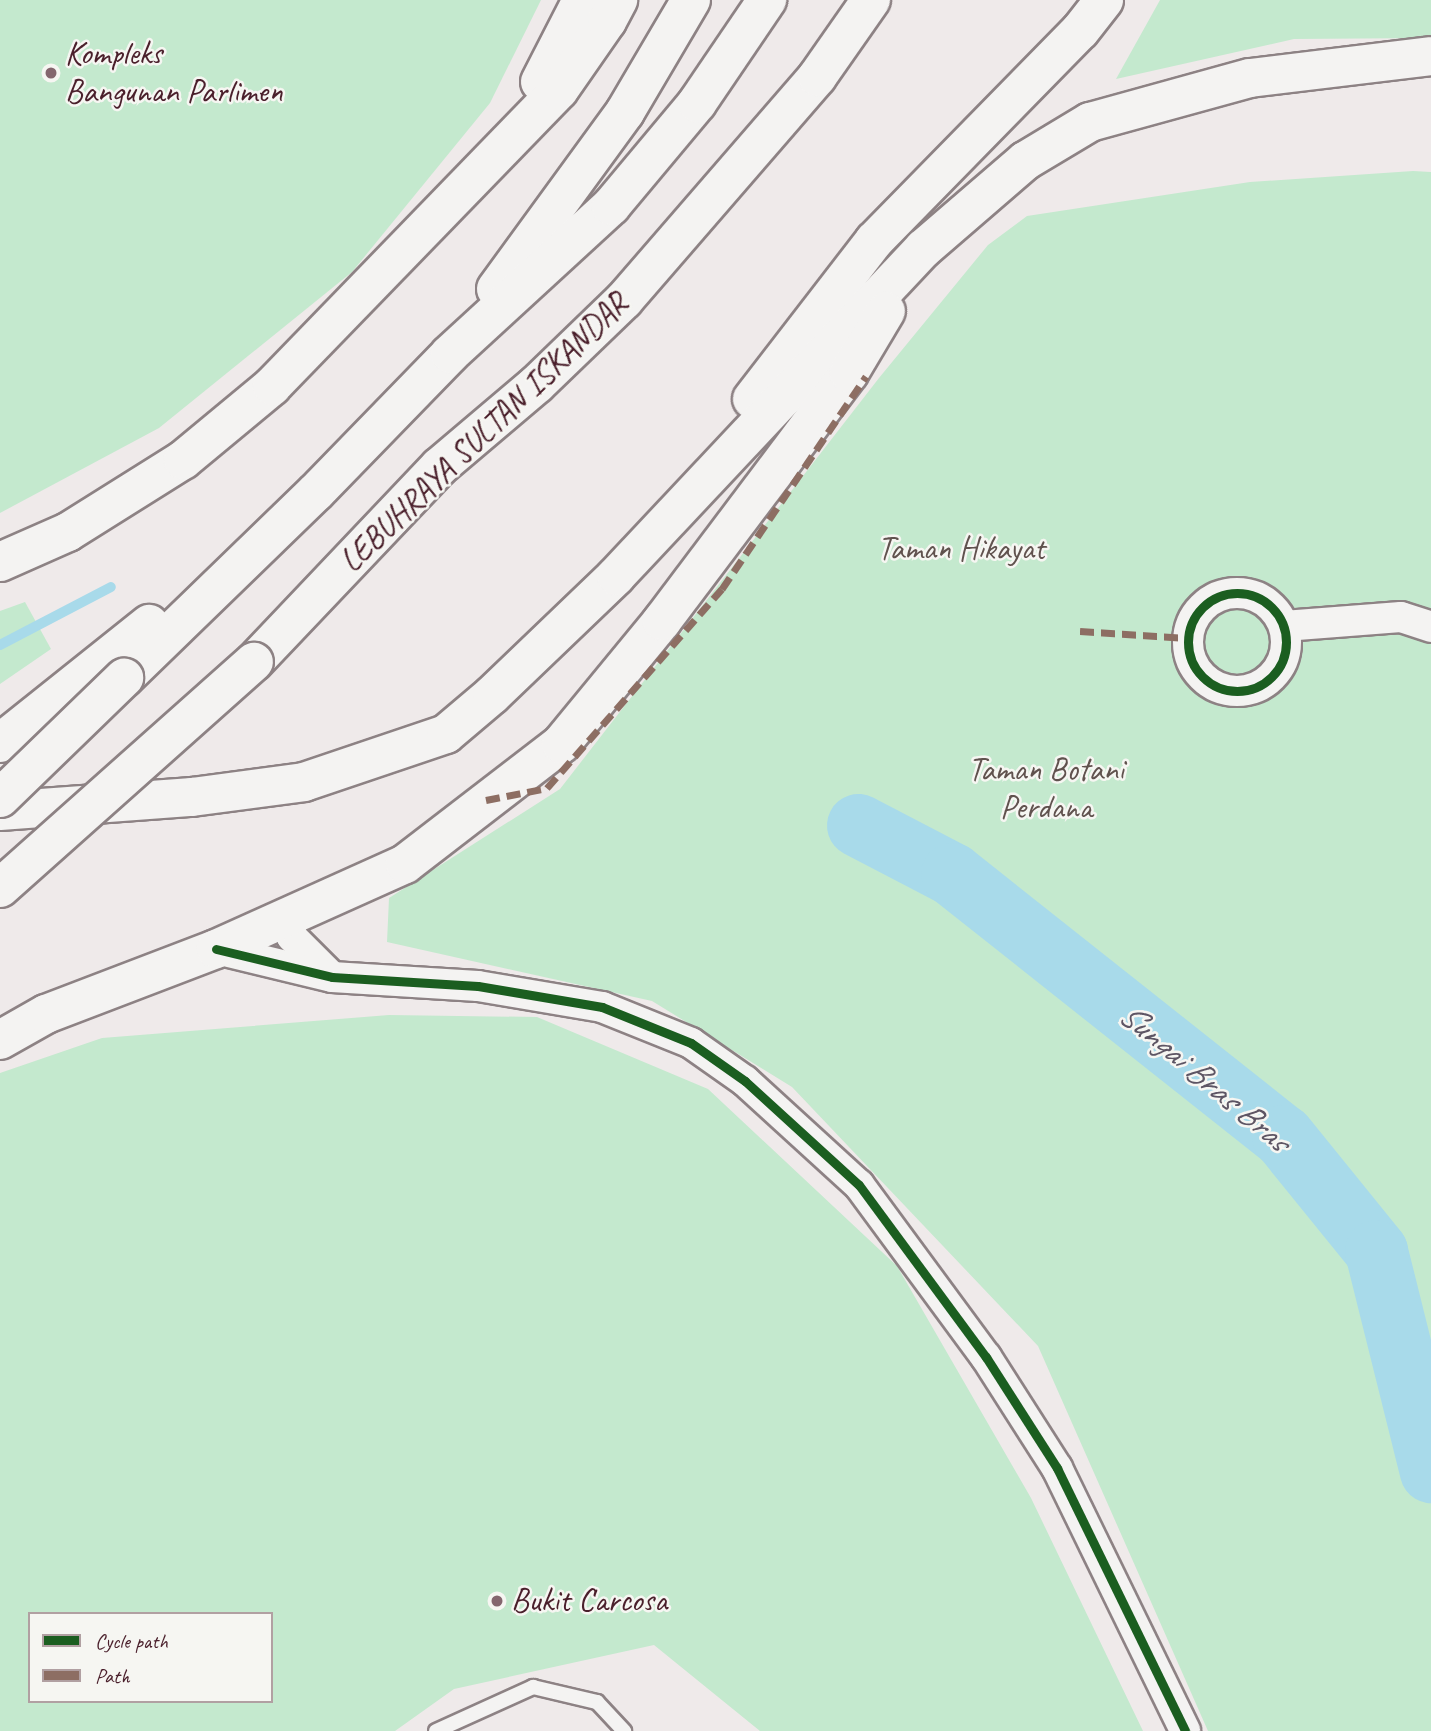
<!DOCTYPE html>
<html>
<head>
<meta charset="utf-8">
<style>
  body { margin:0 }
  #map { position:relative; width:1431px; height:1731px; overflow:hidden; background:#efeaea; font-family:Caveat,sans-serif }
  div>[style] { position:absolute }
  .green>* { inset:0; background:#c4e9ce }
  .stream>* { height:10px; margin:-5px; padding:0 5px; transform-origin:5px; border-radius:5px; background:#a8daea }
  .river>* { height:63px; margin:-31.5px; padding:0 31.5px; transform-origin:31.5px; border-radius:31.5px; background:#a8daea }
  .roads { filter:drop-shadow(2px 0 #8d8284) drop-shadow(-2px 0 #8d8284) drop-shadow(0 2px #8d8284) drop-shadow(0 -2px #8d8284) }
  .lane>* { height:14px; margin:-7px; padding:0 7px; transform-origin:7px; border-radius:7px; background:#f4f3f2 }
  .street>* { height:30px; margin:-15px; padding:0 15px; transform-origin:15px; border-radius:15px; background:#f4f3f2 }
  .street>.ring { margin:-15px; padding:0; box-sizing:content-box; background:none; border:30px solid #f4f3f2; border-radius:50% }
  .primary>* { height:38px; margin:-19px; padding:0 19px; transform-origin:19px; border-radius:19px; background:#f4f3f2 }
  .bridges { filter:drop-shadow(2px 0 #8d8284) drop-shadow(-2px 0 #8d8284) drop-shadow(0 2px #8d8284) drop-shadow(0 -2px #8d8284) }
  .primary-bridge>* { height:38px; margin:-19px; padding:0 19px; transform-origin:19px; border-radius:19px; background:#f4f3f2 }
  .quiet>* { height:7px; margin-top:-3.5px; transform-origin:0; background:repeating-linear-gradient(90deg,#8d6e63 0 14px,transparent 0 21px) }
  .cycleway>* { height:9px; margin:-4.5px; padding:0 4.5px; transform-origin:4.5px; border-radius:4.5px; background:#1b5e20 }
  .cycleway>.ring { margin:-4.5px; padding:0; box-sizing:content-box; background:none; border:9px solid #1b5e20; border-radius:50% }
  .dots>* { width:19px; height:19px; translate:-50% -50%; box-sizing:border-box; border:4px solid #f6f6f2; border-radius:50% }
  span { translate:-50% -50%; white-space:nowrap; text-align:center; line-height:1.15; -webkit-text-stroke:5px #f6f6f2; paint-order:stroke }
  .poi-label { font-size:33px; color:#4a1f2b }
  .left { translate:0 -50%; text-align:left }
  .street-label { font-size:33px; color:#4a1f2b }
  .park-label { font-size:33px; color:#60524e }
  .water-label { font-size:35px; color:#5d5564; font-style:italic }
  .legend { position:absolute; left:28px; top:1612px; width:245px; height:91px; box-sizing:border-box; background:#f6f6f2; border:2px solid #b1a0a2; margin:0; padding:9px 12px; list-style:none; font-size:21px; color:#4a1f2b }
  .legend li { display:flex; align-items:center; gap:14px; height:35px }
  .legend b { width:35px; border:2px solid #b1a0a2 }
</style>
</head>
<body>
<div id="map">
  <div class="green">
    <i style="clip-path:polygon(0 0,541px 0,490px 103px,352px 272px,159px 428px,0 513px)"></i>
    <i style="clip-path:polygon(1160px 0,1431px 0,1431px 38px,1294px 39px,1116px 79px)"></i>
    <i style="clip-path:polygon(1413px 171px,1431px 172px,1431px 1731px,1208px 1731px,1038px 1346px,792px 1087px,652px 1001px,387px 942px,389px 898px,560px 789px,879px 378px,988px 245px,1027px 216px,1250px 182px)"></i>
    <i style="clip-path:polygon(25px 602px,51px 649px,0 684px,0 611px)"></i>
    <i style="clip-path:polygon(evenodd,389px 1015px,537px 1017px,708px 1089px,897px 1266px,1031px 1498px,1143px 1731px,760px 1731px,654px 1645px,454px 1689px,395px 1731px,0 1731px,0 1073px,102px 1038px,389px 1015px,30px 1614px,271px 1614px,271px 1701px,30px 1701px,30px 1614px)"></i>
  </div>
  <div class="stream">
    <i style="left:0;top:645px;width:125px;rotate:-27.6deg"></i>
  </div>
  <div class="river">
    <i style="left:858px;top:825px;width:106px;rotate:27.5deg"></i>
    <i style="left:952px;top:874px;width:422px;rotate:38.4deg"></i>
    <i style="left:1283px;top:1136px;width:148px;rotate:51deg"></i>
    <i style="left:1376px;top:1251px;width:227px;rotate:76deg"></i>
  </div>
  <div class="roads">
    <div class="lane">
      <i style="left:436px;top:1731px;width:107px;rotate:-24.4deg"></i>
      <i style="left:533px;top:1687px;width:66px;rotate:13.2deg"></i>
      <i style="left:597px;top:1702px;width:40px;rotate:47deg"></i>
    </div>
    <div class="street">
      <i class="ring" style="left:1188px;top:593px;width:68px;height:68px"></i>
      <i style="left:1284px;top:626px;width:117px;rotate:-4.4deg"></i>
      <i style="left:1401px;top:617px;width:32px;rotate:18deg"></i>
      <i style="left:288px;top:918px;width:19px;rotate:78deg"></i>
      <i style="left:292px;top:937px;width:55px;rotate:45deg"></i>
      <i style="left:216px;top:949px;width:119px;rotate:13.6deg"></i>
      <i style="left:332px;top:977px;width:146px;rotate:3.5deg"></i>
      <i style="left:478px;top:986px;width:126px;rotate:9.6deg"></i>
      <i style="left:602px;top:1007px;width:96px;rotate:22deg"></i>
      <i style="left:691px;top:1043px;width:66px;rotate:35.1deg"></i>
      <i style="left:745px;top:1081px;width:154px;rotate:42.4deg"></i>
      <i style="left:859px;top:1185px;width:214px;rotate:53.6deg"></i>
      <i style="left:986px;top:1357px;width:132px;rotate:57.4deg"></i>
      <i style="left:1057px;top:1468px;width:292px;rotate:64deg"></i>
    </div>
    <div class="primary">
      <i style="left:540px;top:82px;width:92px;rotate:-62.9deg"></i>
      <i style="left:496px;top:289px;width:219px;rotate:-53.9deg"></i>
      <i style="left:625px;top:112px;width:130px;rotate:-59.5deg"></i>
      <i style="left:752px;top:399px;width:200px;rotate:-52.3deg"></i>
      <i style="left:874px;top:241px;width:294px;rotate:-45.6deg"></i>
      <i style="left:1080px;top:31px;width:39px;rotate:-52deg"></i>
      <i style="left:0;top:562px;width:74px;rotate:-23.8deg"></i>
      <i style="left:68px;top:532px;width:136px;rotate:-32.1deg"></i>
      <i style="left:183px;top:460px;width:116px;rotate:-39.7deg"></i>
      <i style="left:272px;top:386px;width:412px;rotate:-45.9deg"></i>
      <i style="left:559px;top:90px;width:84px;rotate:-55.2deg"></i>
      <i style="left:607px;top:21px;width:24px;rotate:-62deg"></i>
      <i style="left:254px;top:662px;width:269px;rotate:-46.5deg"></i>
      <i style="left:439px;top:467px;width:128px;rotate:-40.3deg"></i>
      <i style="left:537px;top:384px;width:121px;rotate:-44deg"></i>
      <i style="left:624px;top:300px;width:295px;rotate:-49.1deg"></i>
      <i style="left:817px;top:77px;width:94px;rotate:-55deg"></i>
      <i style="left:124px;top:678px;width:267px;rotate:-44.1deg"></i>
      <i style="left:316px;top:492px;width:192px;rotate:-45.8deg"></i>
      <i style="left:450px;top:354px;width:219px;rotate:-42.6deg"></i>
      <i style="left:611px;top:206px;width:134px;rotate:-50.1deg"></i>
      <i style="left:697px;top:103px;width:125px;rotate:-55.8deg"></i>
      <i style="left:0;top:743px;width:191px;rotate:-38.6deg"></i>
      <i style="left:0;top:811px;width:193px;rotate:-4.2deg"></i>
      <i style="left:192px;top:797px;width:113px;rotate:-7.6deg"></i>
      <i style="left:304px;top:782px;width:150px;rotate:-18.7deg"></i>
      <i style="left:446px;top:734px;width:60px;rotate:-40.3deg"></i>
      <i style="left:492px;top:695px;width:172px;rotate:-43.8deg"></i>
      <i style="left:616px;top:576px;width:449px;rotate:-46.8deg"></i>
      <i style="left:923px;top:249px;width:135px;rotate:-40.8deg"></i>
      <i style="left:1025px;top:161px;width:76px;rotate:-31deg"></i>
      <i style="left:1090px;top:122px;width:166px;rotate:-15.4deg"></i>
      <i style="left:1250px;top:78px;width:182px;rotate:-6.9deg"></i>
      <i style="left:0;top:1040px;width:53px;rotate:-29.5deg"></i>
      <i style="left:46px;top:1014px;width:182px;rotate:-20.9deg"></i>
      <i style="left:216px;top:949px;width:207px;rotate:-24.2deg"></i>
      <i style="left:405px;top:864px;width:197px;rotate:-37.6deg"></i>
      <i style="left:561px;top:744px;width:159px;rotate:-50.6deg"></i>
      <i style="left:662px;top:621px;width:311px;rotate:-53deg"></i>
      <i style="left:849px;top:373px;width:72px;rotate:-59.2deg"></i>
    </div>
  </div>
  <div class="bridges">
    <div class="primary-bridge">
      <i style="left:0;top:798px;width:173px;rotate:-44.1deg"></i>
      <i style="left:0;top:888px;width:340px;rotate:-41.7deg"></i>
    </div>
  </div>
  <div class="quiet">
    <i style="left:1080px;top:631px;width:107px;rotate:3.7deg"></i>
    <i style="left:486px;top:800px;width:62px;rotate:-11.1deg"></i>
    <i style="left:547px;top:788px;width:265px;rotate:-48.7deg"></i>
    <i style="left:722px;top:589px;width:257px;rotate:-55.9deg"></i>
  </div>
  <div class="cycleway">
    <i class="ring" style="left:1188px;top:593px;width:89px;height:89px"></i>
    <i style="left:216px;top:949px;width:119px;rotate:13.6deg"></i>
    <i style="left:332px;top:977px;width:146px;rotate:3.5deg"></i>
    <i style="left:478px;top:986px;width:126px;rotate:9.6deg"></i>
    <i style="left:602px;top:1007px;width:96px;rotate:22deg"></i>
    <i style="left:691px;top:1043px;width:66px;rotate:35.1deg"></i>
    <i style="left:745px;top:1081px;width:154px;rotate:42.4deg"></i>
    <i style="left:859px;top:1185px;width:214px;rotate:53.6deg"></i>
    <i style="left:986px;top:1357px;width:132px;rotate:57.4deg"></i>
    <i style="left:1057px;top:1468px;width:292px;rotate:64deg"></i>
  </div>
  <div class="dots">
    <i style="left:51px;top:73px;background:#84666e"></i>
    <i style="left:497px;top:1601px;background:#84666e"></i>
  </div>
  <div class="poi-label">
    <span class="left" style="left:65px;top:73px">Kompleks<br>Bangunan Parlimen</span>
    <span class="left" style="left:511px;top:1601px">Bukit Carcosa</span>
  </div>
  <div class="street-label">
    <span style="left:484px;top:433px;rotate:-44deg">LEBUHRAYA SULTAN ISKANDAR</span>
  </div>
  <div class="park-label">
    <span style="left:961px;top:549px">Taman Hikayat</span>
    <span style="left:1046px;top:789px">Taman Botani<br>Perdana</span>
  </div>
  <div class="water-label">
    <span style="left:1204px;top:1077px;rotate:40deg">Sungai Bras Bras</span>
  </div>
  <ul class="legend">
  <li><b style="height:9px;background:#1b5e20"></b>Cycle path</li>
  <li><b style="height:9px;background:#8d6e63"></b>Path</li>
  </ul>
</div>
</body>
</html>
